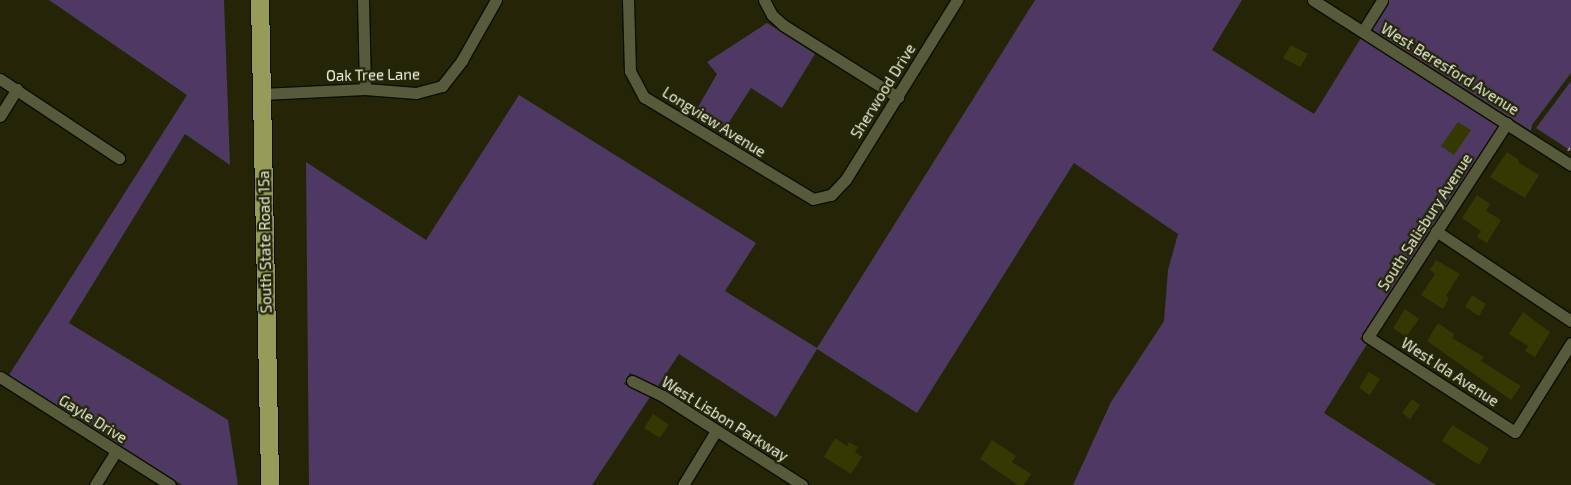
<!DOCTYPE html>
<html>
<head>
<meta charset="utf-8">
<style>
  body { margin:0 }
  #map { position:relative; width:1571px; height:485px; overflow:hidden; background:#232506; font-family:"Exo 2",sans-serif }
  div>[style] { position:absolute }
  .green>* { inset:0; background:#4e3962 }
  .building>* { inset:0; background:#353800 }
  .path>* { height:2px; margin-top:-1px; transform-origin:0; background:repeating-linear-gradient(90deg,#878970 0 4px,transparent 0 6.5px) }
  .roads { filter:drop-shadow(1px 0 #0d0e00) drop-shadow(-1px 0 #0d0e00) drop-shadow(0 1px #0d0e00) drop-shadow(0 -1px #0d0e00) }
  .minor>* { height:11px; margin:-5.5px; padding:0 5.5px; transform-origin:5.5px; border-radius:5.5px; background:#585b3b }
  .highway>* { height:18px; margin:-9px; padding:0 9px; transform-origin:9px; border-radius:9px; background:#959b58 }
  span { translate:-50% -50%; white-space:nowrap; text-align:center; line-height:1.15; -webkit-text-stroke:4.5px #232506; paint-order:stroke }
  .street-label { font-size:15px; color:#edf0dd }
</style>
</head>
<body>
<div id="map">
  <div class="green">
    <i style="clip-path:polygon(49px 0,224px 0,230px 165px,185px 134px,69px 323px,228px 420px,238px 485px,182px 485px,9px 375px,187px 95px)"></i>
    <i style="clip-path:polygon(1035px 0,1242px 0,1212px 50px,1314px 114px,1361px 38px,1499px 126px,1360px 339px,1367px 344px,1324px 413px,1436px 485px,1073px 485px,1111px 402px,1164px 321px,1168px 270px,1178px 234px,1074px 163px,917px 413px,817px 349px,776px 417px,679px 354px,658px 386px,630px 373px,624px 384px,650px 397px,592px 485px,309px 485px,306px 162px,426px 240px,519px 95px,756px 243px,725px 291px,817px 348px)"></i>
    <i style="clip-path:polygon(1388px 0,1571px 0,1571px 73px,1532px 125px,1531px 131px,1371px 29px)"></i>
    <i style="clip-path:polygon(767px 23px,815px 54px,782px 108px,751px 88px,722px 133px,694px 114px,717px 74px,707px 62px)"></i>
    <i style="clip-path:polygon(1571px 81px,1571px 151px,1536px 128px)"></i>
  </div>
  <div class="building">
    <i style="clip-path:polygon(1291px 45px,1308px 54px,1300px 67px,1283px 58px)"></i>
    <i style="clip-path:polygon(1458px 122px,1471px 130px,1454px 155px,1441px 146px)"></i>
    <i style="clip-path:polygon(1507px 152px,1519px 160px,1518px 162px,1539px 175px,1525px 198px,1490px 177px)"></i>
    <i style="clip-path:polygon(1477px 195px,1490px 204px,1486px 211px,1501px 220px,1487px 243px,1477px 237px,1481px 231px,1462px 218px)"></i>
    <i style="clip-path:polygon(1436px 260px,1460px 274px,1446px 296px,1449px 298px,1443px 309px,1421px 295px,1435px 274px,1430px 270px)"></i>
    <i style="clip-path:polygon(1472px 295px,1486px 304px,1479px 316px,1465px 307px)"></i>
    <i style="clip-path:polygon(1405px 309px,1419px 319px,1406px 337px,1393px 328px)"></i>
    <i style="clip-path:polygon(1523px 312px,1550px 332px,1535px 357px,1525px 351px,1528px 346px,1509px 334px)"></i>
    <i style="clip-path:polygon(1438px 323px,1454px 334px,1452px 338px,1484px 357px,1481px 361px,1521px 386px,1511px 400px,1427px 341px)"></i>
    <i style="clip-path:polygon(1369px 372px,1380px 379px,1370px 395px,1359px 388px)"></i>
    <i style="clip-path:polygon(1412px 399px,1420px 405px,1410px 419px,1402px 413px)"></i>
    <i style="clip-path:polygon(653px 414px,669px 425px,660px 438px,644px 428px)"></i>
    <i style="clip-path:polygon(1452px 425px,1489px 448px,1479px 465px,1442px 441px)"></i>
    <i style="clip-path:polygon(835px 438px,847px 446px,849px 442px,858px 447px,855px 452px,862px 457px,851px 474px,824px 457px)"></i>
    <i style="clip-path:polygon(992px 440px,1016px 456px,1012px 462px,1031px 474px,1024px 485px,1018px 485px,980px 459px)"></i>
  </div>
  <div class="path">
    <i style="left:1568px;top:151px;width:6px;rotate:-59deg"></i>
  </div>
  <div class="roads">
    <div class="minor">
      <i style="left:363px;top:0;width:89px;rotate:88.7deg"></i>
      <i style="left:628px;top:0;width:71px;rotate:88.4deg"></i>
      <i style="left:630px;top:71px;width:30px;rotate:62deg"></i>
      <i style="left:644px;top:97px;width:197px;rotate:31.1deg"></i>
      <i style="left:813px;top:199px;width:18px;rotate:-13deg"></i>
      <i style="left:831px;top:195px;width:22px;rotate:-47deg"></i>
      <i style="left:846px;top:179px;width:211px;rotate:-58.2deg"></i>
      <i style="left:764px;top:0;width:17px;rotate:62deg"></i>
      <i style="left:772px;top:15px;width:15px;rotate:42deg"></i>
      <i style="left:783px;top:25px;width:136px;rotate:32.1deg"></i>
      <i style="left:1313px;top:0;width:306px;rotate:32.6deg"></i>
      <i style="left:1363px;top:31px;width:36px;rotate:-58deg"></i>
      <i style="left:0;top:79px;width:143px;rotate:33.6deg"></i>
      <i style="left:262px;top:94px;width:103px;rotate:-2.8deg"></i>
      <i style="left:365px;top:89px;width:51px;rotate:4.5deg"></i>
      <i style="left:416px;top:93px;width:27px;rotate:-15deg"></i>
      <i style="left:442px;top:86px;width:33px;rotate:-52deg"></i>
      <i style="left:462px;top:60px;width:69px;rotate:-60.5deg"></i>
      <i style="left:0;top:116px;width:32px;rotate:-58deg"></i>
      <i style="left:1507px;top:123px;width:255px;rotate:123deg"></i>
      <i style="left:1368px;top:337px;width:175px;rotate:32.9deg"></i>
      <i style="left:1515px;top:432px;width:105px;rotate:-57.8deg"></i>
      <i style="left:1436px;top:231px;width:162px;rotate:33.7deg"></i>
      <i style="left:0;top:377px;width:201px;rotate:32.4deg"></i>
      <i style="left:632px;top:381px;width:34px;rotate:26deg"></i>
      <i style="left:663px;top:396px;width:165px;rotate:32.6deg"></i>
      <i style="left:95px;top:485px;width:40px;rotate:-58deg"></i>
      <i style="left:683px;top:485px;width:63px;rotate:-58.6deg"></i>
    </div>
    <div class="highway">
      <i style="left:260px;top:0;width:485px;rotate:88.8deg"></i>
    </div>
  </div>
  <div class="street-label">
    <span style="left:1450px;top:69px;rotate:32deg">West Beresford Avenue</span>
    <span style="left:373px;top:75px;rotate:-1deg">Oak Tree Lane</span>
    <span style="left:883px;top:91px;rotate:-58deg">Sherwood Drive</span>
    <span style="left:714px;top:122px;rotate:32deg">Longview Avenue</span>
    <span style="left:1425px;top:222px;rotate:-57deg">South Salisbury Avenue</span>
    <span style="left:265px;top:242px;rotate:-91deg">South State Road 15a</span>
    <span style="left:1450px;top:372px;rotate:33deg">West Ida Avenue</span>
    <span style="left:93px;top:419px;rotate:32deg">Gayle Drive</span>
    <span style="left:725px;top:419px;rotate:32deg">West Lisbon Parkway</span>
  </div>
</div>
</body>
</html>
